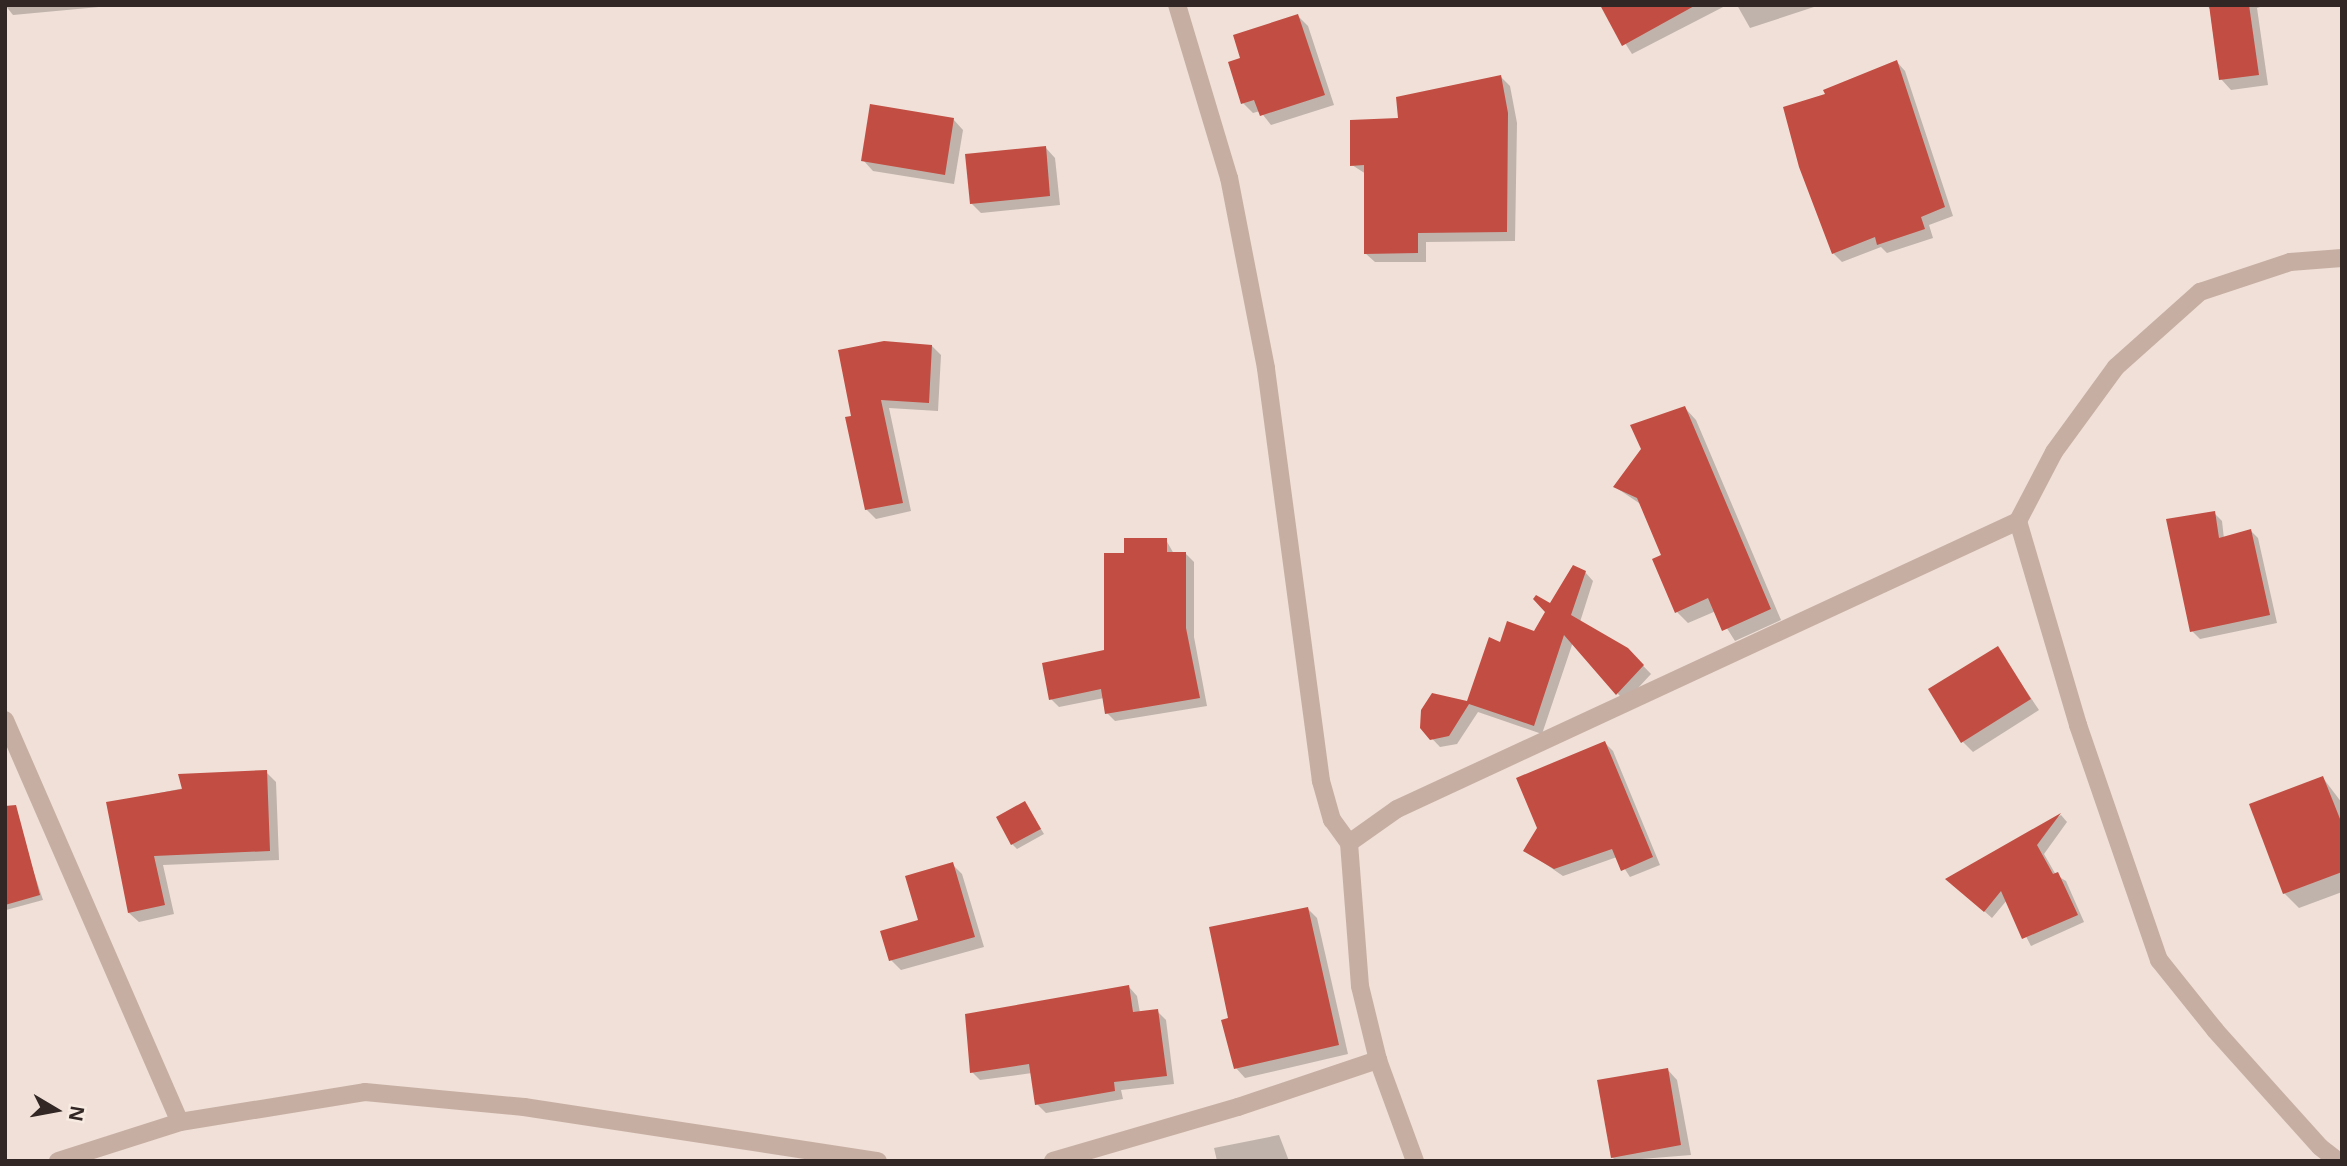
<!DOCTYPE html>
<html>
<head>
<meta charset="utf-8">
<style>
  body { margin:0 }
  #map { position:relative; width:2347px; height:1166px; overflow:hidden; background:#f0e0d7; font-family:"Open Sans",sans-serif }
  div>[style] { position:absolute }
  .shadow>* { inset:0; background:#0003 }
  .building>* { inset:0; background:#c24d42 }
  .street>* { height:18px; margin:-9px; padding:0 9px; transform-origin:9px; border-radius:9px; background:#c7aea3 }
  span { translate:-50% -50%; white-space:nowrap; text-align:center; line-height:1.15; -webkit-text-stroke:5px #f8ebe2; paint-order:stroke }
  .frame { position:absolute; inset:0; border:7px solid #322725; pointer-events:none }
  .north { position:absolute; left:21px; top:1075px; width:70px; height:70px; -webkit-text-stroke:5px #f8ebe2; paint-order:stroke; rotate:100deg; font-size:19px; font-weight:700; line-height:28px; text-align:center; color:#322725 }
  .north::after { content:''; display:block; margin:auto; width:24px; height:32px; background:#322725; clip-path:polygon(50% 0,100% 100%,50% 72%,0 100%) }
</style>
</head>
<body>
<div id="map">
  <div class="shadow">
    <i style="clip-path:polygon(5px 5px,99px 5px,99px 7px,13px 15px)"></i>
    <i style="clip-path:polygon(1622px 5px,1727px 5px,1632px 54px,1606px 13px)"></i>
    <i style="clip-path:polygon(1737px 5px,1820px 5px,1750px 28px)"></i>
    <i style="clip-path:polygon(2207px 5px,2266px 5px,2257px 8px,2268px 85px,2231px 90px,2221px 79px,2212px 12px)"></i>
    <i style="clip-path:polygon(1298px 16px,1308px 26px,1334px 105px,1271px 125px,1260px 111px,1253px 113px,1243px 103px,1242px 59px)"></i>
    <i style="clip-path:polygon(1897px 62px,1905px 71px,1953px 216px,1929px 225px,1933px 238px,1887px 253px,1881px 247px,1842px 262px,1833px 253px,1827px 95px)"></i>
    <i style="clip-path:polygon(1501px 77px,1510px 86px,1517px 123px,1515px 241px,1426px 242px,1426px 262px,1375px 262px,1365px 253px,1366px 174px,1352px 165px,1400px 120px)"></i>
    <i style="clip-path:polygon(953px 119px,963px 130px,954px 184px,873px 171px,863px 160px)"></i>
    <i style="clip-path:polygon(1045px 147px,1055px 158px,1060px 205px,981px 213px,971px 203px)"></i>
    <i style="clip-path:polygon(932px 346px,941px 355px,938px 411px,889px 408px,911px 511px,876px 519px,866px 509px,853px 417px)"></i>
    <i style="clip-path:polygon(1685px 408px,1696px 420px,1781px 620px,1735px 641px,1716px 611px,1688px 623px,1677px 612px,1663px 556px,1642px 505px,1615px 487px)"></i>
    <i style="clip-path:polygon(2214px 513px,2222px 521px,2224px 539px,2251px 531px,2258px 538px,2277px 623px,2200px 639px,2192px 631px)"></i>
    <i style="clip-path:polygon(1166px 540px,1174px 554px,1186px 554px,1194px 562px,1194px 637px,1207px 706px,1115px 721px,1107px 713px,1104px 698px,1059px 707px,1051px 699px,1106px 651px,1126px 555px)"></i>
    <i style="clip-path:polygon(1585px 572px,1593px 581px,1580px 622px,1627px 649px,1651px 674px,1625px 702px,1573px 642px,1542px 734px,1478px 712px,1457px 744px,1440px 747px,1422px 728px,1468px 703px,1501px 644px,1535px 633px,1551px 605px)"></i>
    <i style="clip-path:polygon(1997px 648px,2039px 710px,1973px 752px,1963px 742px)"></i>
    <i style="clip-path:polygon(1605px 743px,1613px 751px,1660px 865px,1630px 877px,1617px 857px,1563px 876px,1525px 850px)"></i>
    <i style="clip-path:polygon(266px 772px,276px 782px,279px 860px,163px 865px,174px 914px,139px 922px,129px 913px,108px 803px)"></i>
    <i style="clip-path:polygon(2323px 778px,2342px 803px,2342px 892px,2299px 908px,2284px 893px)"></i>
    <i style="clip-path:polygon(1025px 803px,1044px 834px,1017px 849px,1012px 844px)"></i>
    <i style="clip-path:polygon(2061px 815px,2067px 822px,2044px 854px,2056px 875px,2066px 881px,2084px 922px,2031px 946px,2007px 900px,1992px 918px,1948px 879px)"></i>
    <i style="clip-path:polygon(28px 855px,43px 900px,6px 910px,5px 861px)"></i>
    <i style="clip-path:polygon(952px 864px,962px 874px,984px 947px,901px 970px,891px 960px,920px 921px)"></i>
    <i style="clip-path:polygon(1308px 909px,1317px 918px,1348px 1054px,1245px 1078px,1236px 1068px,1230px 1019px)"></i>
    <i style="clip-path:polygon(1129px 987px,1137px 996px,1140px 1013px,1157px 1011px,1166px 1020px,1174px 1084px,1121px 1090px,1123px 1099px,1046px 1113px,1037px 1104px,1032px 1073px,980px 1080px,972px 1072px)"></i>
    <i style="clip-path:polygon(1667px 1069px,1677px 1080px,1691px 1155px,1616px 1161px,1612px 1157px)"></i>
    <i style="clip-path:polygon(1279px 1135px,1289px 1161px,1217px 1161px,1214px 1148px)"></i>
  </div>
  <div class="building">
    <i style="clip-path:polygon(1600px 5px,1696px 5px,1622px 46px)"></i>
    <i style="clip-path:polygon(2209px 5px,2249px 5px,2259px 75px,2219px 80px)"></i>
    <i style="clip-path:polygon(1298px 14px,1325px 95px,1260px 116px,1254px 100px,1241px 104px,1228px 62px,1240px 58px,1233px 35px)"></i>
    <i style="clip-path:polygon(1897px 60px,1945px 207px,1921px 217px,1925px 229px,1877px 245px,1875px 237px,1832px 254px,1799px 167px,1783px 107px,1825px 94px,1823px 90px)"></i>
    <i style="clip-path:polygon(1501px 75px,1508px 113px,1507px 232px,1418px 233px,1418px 253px,1364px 254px,1364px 165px,1350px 166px,1350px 120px,1398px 118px,1396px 97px)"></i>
    <i style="clip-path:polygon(870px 104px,954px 118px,945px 175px,861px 161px)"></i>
    <i style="clip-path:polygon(1046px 146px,1050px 196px,970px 204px,965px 154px)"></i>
    <i style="clip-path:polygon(884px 341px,932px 345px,929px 403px,881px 400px,903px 503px,865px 510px,845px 417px,851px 416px,838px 350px)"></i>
    <i style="clip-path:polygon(1685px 406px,1771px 609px,1722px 631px,1708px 598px,1675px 613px,1652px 559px,1661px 555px,1637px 498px,1613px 487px,1641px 449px,1630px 425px)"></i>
    <i style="clip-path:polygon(2215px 511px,2219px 538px,2251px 529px,2270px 615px,2190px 632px,2166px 519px)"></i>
    <i style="clip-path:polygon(1124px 538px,1167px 538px,1167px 552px,1186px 552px,1186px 628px,1200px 698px,1105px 714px,1101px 689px,1049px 700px,1042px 663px,1104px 650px,1104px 553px,1124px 553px)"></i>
    <i style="clip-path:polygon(1573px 565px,1586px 571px,1571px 615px,1628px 648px,1644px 665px,1616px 695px,1564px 635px,1534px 726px,1469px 704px,1449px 736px,1430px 740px,1420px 728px,1421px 710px,1432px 693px,1467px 701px,1489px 637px,1500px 642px,1507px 621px,1534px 631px,1545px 612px,1533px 599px,1536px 595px,1550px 603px)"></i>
    <i style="clip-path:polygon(1998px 646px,2031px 699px,1961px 743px,1928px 689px)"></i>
    <i style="clip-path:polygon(1605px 741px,1653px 857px,1621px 871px,1612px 849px,1554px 869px,1523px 851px,1537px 828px,1516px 778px)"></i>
    <i style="clip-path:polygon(267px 770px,270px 851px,154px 856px,165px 905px,128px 913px,106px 802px,182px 789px,178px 774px)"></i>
    <i style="clip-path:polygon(2323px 776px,2342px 824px,2342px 872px,2283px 894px,2249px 804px)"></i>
    <i style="clip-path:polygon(1025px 801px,1041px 829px,1011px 845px,996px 817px)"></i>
    <i style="clip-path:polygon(16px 805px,40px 895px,5px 905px,5px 806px)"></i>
    <i style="clip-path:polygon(2061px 813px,2037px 845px,2053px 874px,2058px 872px,2078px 915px,2022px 939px,2001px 891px,1984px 912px,1945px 879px)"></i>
    <i style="clip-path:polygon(953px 862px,975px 937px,889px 961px,880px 931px,918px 920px,905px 876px)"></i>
    <i style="clip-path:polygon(1308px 907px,1339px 1045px,1234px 1069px,1221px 1020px,1228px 1018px,1209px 927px)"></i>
    <i style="clip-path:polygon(1129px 985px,1133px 1012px,1158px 1009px,1167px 1076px,1114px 1082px,1115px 1091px,1035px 1105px,1029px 1064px,970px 1073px,965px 1014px)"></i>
    <i style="clip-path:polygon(1668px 1068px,1681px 1145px,1611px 1158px,1597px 1080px)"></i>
  </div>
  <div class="street">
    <i style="left:2018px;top:521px;width:213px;rotate:73.6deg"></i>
    <i style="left:2078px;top:725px;width:249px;rotate:71deg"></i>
    <i style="left:2159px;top:960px;width:90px;rotate:51.3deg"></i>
    <i style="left:2215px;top:1030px;width:157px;rotate:48.1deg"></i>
    <i style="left:2320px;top:1147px;width:23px;rotate:38deg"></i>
    <i style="left:5px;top:720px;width:438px;rotate:66.5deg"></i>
    <i style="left:1349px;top:843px;width:59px;rotate:-35.3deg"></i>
    <i style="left:1397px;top:809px;width:685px;rotate:-24.88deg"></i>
    <i style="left:2018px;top:521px;width:78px;rotate:-62.4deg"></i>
    <i style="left:2054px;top:452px;width:105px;rotate:-53.9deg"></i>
    <i style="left:2116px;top:367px;width:113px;rotate:-41.8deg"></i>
    <i style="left:2200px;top:292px;width:95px;rotate:-18.4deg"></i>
    <i style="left:2290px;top:262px;width:52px;rotate:-4.4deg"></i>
    <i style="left:1378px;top:1060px;width:108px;rotate:69.9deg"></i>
    <i style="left:58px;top:1161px;width:128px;rotate:-17.7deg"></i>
    <i style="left:180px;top:1122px;width:187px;rotate:-9.2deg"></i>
    <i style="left:365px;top:1092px;width:160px;rotate:5.4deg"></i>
    <i style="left:524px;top:1107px;width:358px;rotate:8.7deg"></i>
    <i style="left:1053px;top:1161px;width:193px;rotate:-16.3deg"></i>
    <i style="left:1238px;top:1107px;width:148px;rotate:-18.6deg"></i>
    <i style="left:1378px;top:1060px;width:76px;rotate:-103.7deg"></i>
    <i style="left:1360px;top:986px;width:143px;rotate:-94.4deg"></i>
    <i style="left:1349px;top:843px;width:29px;rotate:-126deg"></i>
    <i style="left:1332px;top:820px;width:41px;rotate:-105.8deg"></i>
    <i style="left:1321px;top:781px;width:417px;rotate:-97.6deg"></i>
    <i style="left:1266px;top:368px;width:194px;rotate:-101deg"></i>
    <i style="left:1229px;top:178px;width:181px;rotate:-106.7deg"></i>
  </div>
  <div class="frame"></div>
  <div class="north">N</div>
</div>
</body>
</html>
